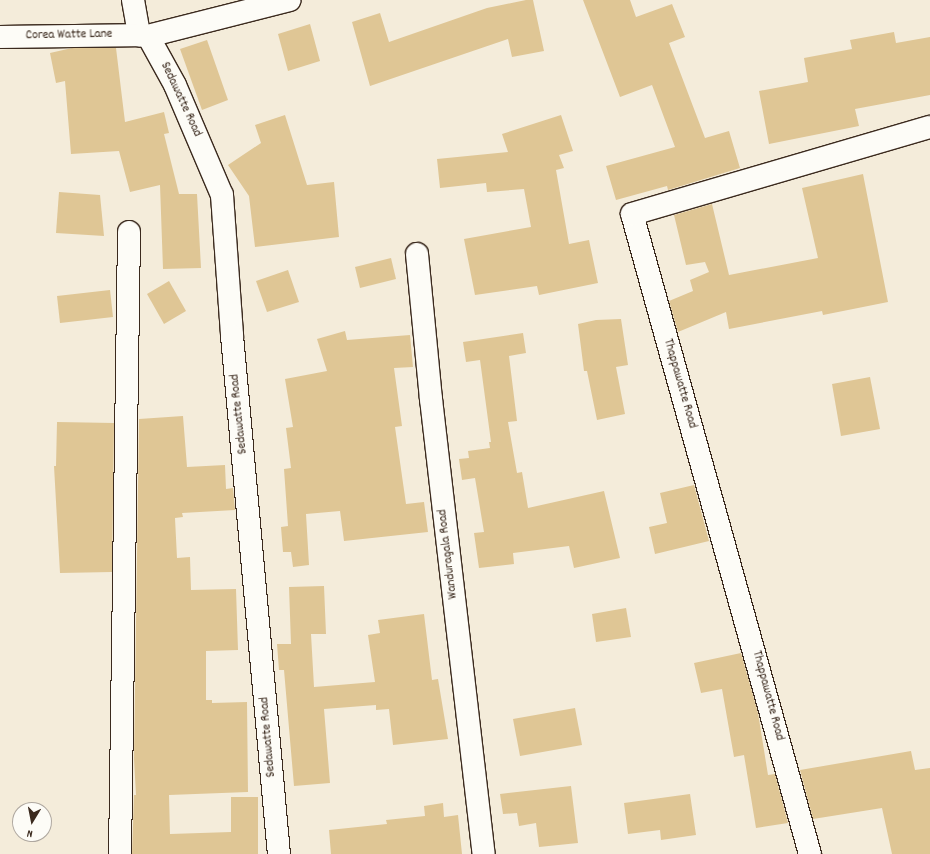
<!DOCTYPE html>
<html>
<head>
<meta charset="utf-8">
<style>
  body { margin:0 }
  #map { position:relative; width:930px; height:854px; overflow:hidden; background:#f4ecda; font-family:Dekko,sans-serif }
  div>[style] { position:absolute }
  .building>* { inset:0; background:#dfc695 }
  .roads { filter:drop-shadow(1px 0 #3b2a1e) drop-shadow(-1px 0 #3b2a1e) drop-shadow(0 1px #3b2a1e) drop-shadow(0 -1px #3b2a1e) }
  .minor>* { height:22px; margin:-11px; padding:0 11px; transform-origin:11px; border-radius:11px; background:#fdfcf7 }
  span { translate:-50% -50%; white-space:nowrap; text-align:center; line-height:1.15; -webkit-text-stroke:3px #fdfcf7; paint-order:stroke }
  .street-label { font-size:13px; color:#3b2a1e }
  .north { position:absolute; left:12px; top:802px; width:40px; height:40px; box-sizing:border-box; background:#fdfcf7; border:1px solid #afa8a0; border-radius:50%; rotate:190deg; font-size:11px; font-weight:700; line-height:16px; text-align:center; color:#3b2a1e }
  .north::after { content:''; display:block; margin:auto; width:14px; height:18px; background:#3b2a1e; clip-path:polygon(50% 0,100% 100%,50% 72%,0 100%) }
</style>
</head>
<body>
<div id="map">
  <div class="building">
    <i style="clip-path:polygon(526px 0,533px 0,544px 51px,512px 57px,508px 39px,370px 86px,352px 22px,380px 13px,389px 42px,487px 8px)"></i>
    <i style="clip-path:polygon(583px 0,630px 0,636px 17px,672px 4px,685px 37px,669px 43px,705px 138px,729px 131px,740px 168px,668px 190px,667px 186px,616px 200px,606px 166px,675px 147px,652px 85px,620px 97px)"></i>
    <i style="clip-path:polygon(310px 24px,320px 61px,288px 71px,278px 34px)"></i>
    <i style="clip-path:polygon(894px 32px,896px 43px,930px 37px,930px 95px,855px 109px,859px 126px,769px 144px,759px 91px,808px 82px,804px 58px,852px 49px,850px 40px)"></i>
    <i style="clip-path:polygon(207px 40px,228px 100px,202px 110px,180px 49px)"></i>
    <i style="clip-path:polygon(72px 48px,116px 48px,125px 122px,164px 112px,169px 133px,164px 134px,179px 194px,197px 194px,201px 268px,163px 269px,160px 185px,130px 192px,119px 151px,71px 154px,65px 81px,56px 83px,50px 53px)"></i>
    <i style="clip-path:polygon(285px 115px,307px 185px,334px 182px,339px 237px,255px 247px,249px 196px,228px 165px,261px 143px,255px 125px)"></i>
    <i style="clip-path:polygon(561px 115px,573px 151px,559px 155px,564px 168px,556px 170px,569px 244px,589px 240px,598px 283px,539px 295px,537px 286px,475px 295px,464px 239px,531px 227px,524px 189px,487px 192px,486px 183px,440px 188px,437px 159px,508px 152px,502px 134px)"></i>
    <i style="clip-path:polygon(863px 174px,888px 302px,823px 315px,822px 311px,729px 329px,726px 312px,678px 332px,669px 301px,693px 291px,690px 280px,709px 272px,705px 262px,686px 265px,674px 215px,712px 204px,729px 275px,818px 258px,802px 188px)"></i>
    <i style="clip-path:polygon(59px 192px,100px 195px,104px 236px,56px 233px)"></i>
    <i style="clip-path:polygon(391px 258px,396px 279px,360px 288px,355px 267px)"></i>
    <i style="clip-path:polygon(288px 270px,299px 302px,267px 312px,256px 281px)"></i>
    <i style="clip-path:polygon(169px 281px,186px 311px,164px 324px,147px 294px)"></i>
    <i style="clip-path:polygon(110px 290px,113px 317px,60px 323px,57px 296px)"></i>
    <i style="clip-path:polygon(621px 319px,628px 365px,616px 367px,625px 414px,597px 420px,587px 371px,584px 371px,578px 324px,596px 320px)"></i>
    <i style="clip-path:polygon(345px 331px,347px 340px,410px 335px,413px 367px,394px 368px,402px 426px,395px 427px,406px 504px,424px 502px,428px 532px,344px 541px,340px 511px,306px 514px,309px 565px,293px 567px,291px 552px,283px 552px,281px 527px,288px 526px,284px 469px,291px 468px,286px 428px,293px 427px,285px 379px,327px 371px,317px 339px)"></i>
    <i style="clip-path:polygon(523px 333px,526px 353px,509px 356px,517px 421px,508px 422px,517px 473px,522px 472px,528px 508px,604px 491px,620px 558px,574px 568px,569px 546px,513px 553px,514px 564px,479px 568px,474px 533px,484px 532px,475px 478px,462px 480px,459px 459px,469px 458px,468px 451px,490px 448px,489px 442px,491px 442px,480px 360px,466px 362px,463px 342px)"></i>
    <i style="clip-path:polygon(870px 377px,880px 429px,841px 436px,832px 384px)"></i>
    <i style="clip-path:polygon(183px 416px,187px 467px,225px 465px,226px 489px,233px 488px,235px 510px,182px 513px,183px 517px,175px 518px,177px 558px,190px 557px,191px 590px,236px 589px,238px 650px,206px 651px,206px 700px,212px 700px,212px 703px,247px 702px,248px 792px,169px 795px,170px 834px,231px 832px,231px 797px,258px 797px,258px 854px,132px 854px,134px 795px,136px 795px,134px 759px,139px 419px)"></i>
    <i style="clip-path:polygon(57px 422px,114px 423px,112px 572px,60px 573px,54px 466px,56px 466px)"></i>
    <i style="clip-path:polygon(694px 485px,709px 541px,655px 554px,649px 527px,667px 523px,660px 493px)"></i>
    <i style="clip-path:polygon(324px 586px,326px 634px,311px 634px,314px 687px,375px 682px,368px 635px,380px 633px,378px 620px,424px 614px,432px 680px,438px 679px,448px 739px,393px 745px,389px 709px,376px 710px,376px 705px,324px 709px,330px 783px,294px 786px,284px 670px,279px 670px,277px 644px,291px 644px,289px 587px)"></i>
    <i style="clip-path:polygon(626px 608px,631px 637px,596px 642px,592px 614px)"></i>
    <i style="clip-path:polygon(741px 653px,758px 713px,768px 775px,775px 774px,788px 823px,756px 828px,744px 755px,734px 757px,722px 689px,701px 693px,694px 663px)"></i>
    <i style="clip-path:polygon(575px 708px,582px 745px,520px 756px,513px 719px)"></i>
    <i style="clip-path:polygon(911px 751px,915px 770px,930px 768px,930px 854px,892px 854px,882px 808px,813px 819px,800px 770px)"></i>
    <i style="clip-path:polygon(571px 786px,578px 843px,539px 847px,536px 823px,519px 826px,517px 813px,503px 814px,500px 794px)"></i>
    <i style="clip-path:polygon(690px 794px,696px 835px,661px 840px,660px 830px,628px 834px,624px 803px)"></i>
    <i style="clip-path:polygon(443px 803px,444px 817px,458px 815px,462px 854px,331px 854px,329px 830px,387px 824px,386px 820px,425px 816px,424px 806px)"></i>
  </div>
  <div class="roads">
    <div class="minor">
      <i style="left:133px;top:0;width:36px;rotate:80deg"></i>
      <i style="left:139px;top:35px;width:9px;rotate:6deg"></i>
      <i style="left:148px;top:36px;width:56px;rotate:61.1deg"></i>
      <i style="left:175px;top:85px;width:120px;rotate:66.9deg"></i>
      <i style="left:222px;top:195px;width:141px;rotate:85.9deg"></i>
      <i style="left:232px;top:336px;width:520px;rotate:84.82deg"></i>
      <i style="left:148px;top:36px;width:146px;rotate:-14.2deg"></i>
      <i style="left:0;top:37px;width:139px;rotate:-0.8deg"></i>
      <i style="left:417px;top:254px;width:146px;rotate:84.5deg"></i>
      <i style="left:431px;top:399px;width:458px;rotate:83.4deg"></i>
      <i style="left:120px;top:854px;width:622px;rotate:-89.17deg"></i>
      <i style="left:810px;top:854px;width:664px;rotate:-105.54deg"></i>
      <i style="left:632px;top:214px;width:310px;rotate:-16.3deg"></i>
    </div>
  </div>
  <div class="street-label">
    <span style="left:69px;top:36px;rotate:-1deg">Corea Watte Lane</span>
    <span style="left:180px;top:100px;rotate:65deg">Sedawatte Road</span>
    <span style="left:679px;top:384px;rotate:74deg">Thappawatte Road</span>
    <span style="left:240px;top:414px;rotate:-96deg">Sedawatte Road</span>
    <span style="left:449px;top:554px;rotate:-97deg">Wanduragala Road</span>
    <span style="left:767px;top:696px;rotate:75deg">Thappawatte Road</span>
    <span style="left:269px;top:737px;rotate:-95deg">Sedawatte Road</span>
  </div>
  <div class="north">N</div>
</div>
</body>
</html>
